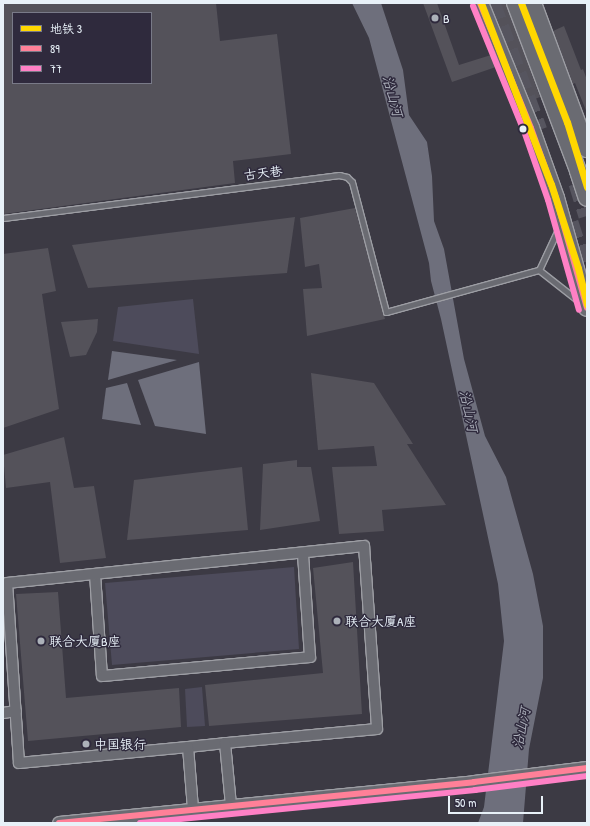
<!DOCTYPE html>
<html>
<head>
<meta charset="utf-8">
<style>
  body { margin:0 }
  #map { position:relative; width:590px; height:826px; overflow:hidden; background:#3c3a44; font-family:"Patrick Hand","LXGW WenKai TC",sans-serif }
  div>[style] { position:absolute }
  .green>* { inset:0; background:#4d4b5b }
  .water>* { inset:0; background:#6e6f7c }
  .building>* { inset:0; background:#54525a }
  .trunk-tunnel>* { height:17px; margin-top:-8.5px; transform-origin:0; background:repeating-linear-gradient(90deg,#56555f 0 17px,transparent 0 25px) }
  .roads { filter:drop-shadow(1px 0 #9d9ea4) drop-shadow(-1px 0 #9d9ea4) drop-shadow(0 1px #9d9ea4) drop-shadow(0 -1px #9d9ea4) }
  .service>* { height:5px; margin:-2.5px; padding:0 2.5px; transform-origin:2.5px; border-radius:2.5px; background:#6a6b72 }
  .minor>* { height:10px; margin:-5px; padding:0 5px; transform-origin:5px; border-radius:5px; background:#6a6b72 }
  .tertiary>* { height:13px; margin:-6.5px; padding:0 6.5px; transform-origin:6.5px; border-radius:6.5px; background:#6a6b72 }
  .primary>* { height:16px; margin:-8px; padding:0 8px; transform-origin:8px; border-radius:8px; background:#6a6b72 }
  .bus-1>* { height:6px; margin:-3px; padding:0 3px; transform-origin:3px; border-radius:3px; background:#ff8098 }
  .bus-2>* { height:6px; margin:-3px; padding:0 3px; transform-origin:3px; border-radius:3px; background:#ff80c5 }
  .metro-1>* { height:7px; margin:-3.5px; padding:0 3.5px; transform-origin:3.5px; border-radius:3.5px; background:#ffd700 }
  .dots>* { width:11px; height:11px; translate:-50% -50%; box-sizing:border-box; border:2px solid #2f2a3d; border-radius:50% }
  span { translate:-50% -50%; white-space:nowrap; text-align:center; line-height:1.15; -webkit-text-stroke:3px #2f2a3d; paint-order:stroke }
  .poi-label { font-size:13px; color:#e8f1f8 }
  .left { translate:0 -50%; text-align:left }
  .street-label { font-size:13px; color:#e8f1f8 }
  .water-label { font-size:14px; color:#aeb2bd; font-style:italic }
  .frame { position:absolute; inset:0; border:4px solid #e8f1f8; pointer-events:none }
  .legend { position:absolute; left:12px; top:12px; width:140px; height:72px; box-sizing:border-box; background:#2f2a3d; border:1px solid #797a88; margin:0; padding:5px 7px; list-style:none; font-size:12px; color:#e8f1f8 }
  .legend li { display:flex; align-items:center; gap:8px; height:20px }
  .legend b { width:20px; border:1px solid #797a88 }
  .scale { position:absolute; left:448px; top:796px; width:95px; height:18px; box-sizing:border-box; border:2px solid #e8f1f8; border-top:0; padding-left:5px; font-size:12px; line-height:14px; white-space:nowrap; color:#e8f1f8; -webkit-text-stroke:3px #2f2a3d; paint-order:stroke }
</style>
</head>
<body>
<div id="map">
  <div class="green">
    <i style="clip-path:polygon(193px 299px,199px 354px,113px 341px,118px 307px)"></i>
    <i style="clip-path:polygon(294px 567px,299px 649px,112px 665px,105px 583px)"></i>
    <i style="clip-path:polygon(202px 687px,205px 726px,187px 727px,185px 689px)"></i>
  </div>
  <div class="water">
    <i style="clip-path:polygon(352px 3px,381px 3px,403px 70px,409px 115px,427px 142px,432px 176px,434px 221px,444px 249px,464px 359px,485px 436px,506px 477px,533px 574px,543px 626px,543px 678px,529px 749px,523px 823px,478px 823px,484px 807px,504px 641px,498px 584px,441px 319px,431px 281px,429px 263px,369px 38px)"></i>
    <i style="clip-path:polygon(112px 351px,177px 360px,108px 380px)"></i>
    <i style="clip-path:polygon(199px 362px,206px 434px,155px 426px,138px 380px)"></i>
    <i style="clip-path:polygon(127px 383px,141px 425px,102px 419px,106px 388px)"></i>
  </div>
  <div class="building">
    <i style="clip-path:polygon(evenodd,3px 3px,216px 3px,220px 41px,277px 34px,291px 154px,233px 161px,235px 183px,3px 214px,3px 3px,13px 13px,151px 13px,151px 83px,13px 83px,13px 13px)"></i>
    <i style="clip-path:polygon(423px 3px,437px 3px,459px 65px,491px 55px,496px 67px,452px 82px)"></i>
    <i style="clip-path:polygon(490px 3px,506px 3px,540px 97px,530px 101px)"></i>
    <i style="clip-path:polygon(564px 26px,581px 70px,583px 69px,587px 80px,587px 113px,575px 83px,573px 84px,553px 31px)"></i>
    <i style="clip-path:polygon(355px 208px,385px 319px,307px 336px,303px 289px,322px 288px,319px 264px,305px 267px,300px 218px)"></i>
    <i style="clip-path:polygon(295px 217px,287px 273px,88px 288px,72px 245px)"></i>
    <i style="clip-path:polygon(48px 248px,56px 291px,42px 294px,59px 409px,3px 428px,3px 254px)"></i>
    <i style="clip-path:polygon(98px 319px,97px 332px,86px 355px,70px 357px,61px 322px)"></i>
    <i style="clip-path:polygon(311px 373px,374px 383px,413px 444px,407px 444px,446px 505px,382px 510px,384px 531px,339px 534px,332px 467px,377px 466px,374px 446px,318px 450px)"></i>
    <i style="clip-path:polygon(64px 437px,74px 488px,94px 486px,106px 558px,60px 563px,50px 482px,6px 488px,3px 455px)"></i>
    <i style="clip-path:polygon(297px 460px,297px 467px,311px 467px,320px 521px,260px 530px,263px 464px)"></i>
    <i style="clip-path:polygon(242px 467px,248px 530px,127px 540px,134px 480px)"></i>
    <i style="clip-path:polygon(353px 562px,362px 714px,209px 726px,205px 685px,323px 673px,313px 568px)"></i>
    <i style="clip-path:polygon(58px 592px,66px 698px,179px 688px,181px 727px,28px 741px,16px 594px)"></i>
  </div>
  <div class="trunk-tunnel">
    <i style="left:492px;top:3px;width:135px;rotate:69.7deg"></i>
    <i style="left:577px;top:183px;width:34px;rotate:73deg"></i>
    <i style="left:570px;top:222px;width:56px;rotate:72.2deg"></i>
  </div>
  <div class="roads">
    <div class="service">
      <i style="left:3px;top:218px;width:339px;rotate:-7.3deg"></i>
      <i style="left:339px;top:175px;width:8px;rotate:14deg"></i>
      <i style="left:347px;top:177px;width:7px;rotate:45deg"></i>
      <i style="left:352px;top:182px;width:134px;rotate:75.3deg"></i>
      <i style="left:386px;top:312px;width:159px;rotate:-15.4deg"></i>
      <i style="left:539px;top:270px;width:53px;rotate:38.2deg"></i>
      <i style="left:539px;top:270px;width:50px;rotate:-65deg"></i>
    </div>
    <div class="minor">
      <i style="left:95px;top:574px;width:102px;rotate:86.1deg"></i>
      <i style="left:102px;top:676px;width:209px;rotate:-5.2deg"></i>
      <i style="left:310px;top:657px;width:104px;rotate:-93.9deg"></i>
      <i style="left:3px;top:713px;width:13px;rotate:-9deg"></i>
      <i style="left:188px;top:747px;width:37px;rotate:-6deg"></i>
      <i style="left:193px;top:809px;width:62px;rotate:-94.6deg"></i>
      <i style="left:188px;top:747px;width:170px;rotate:174.6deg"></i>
      <i style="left:19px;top:763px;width:180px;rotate:-93.8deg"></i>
      <i style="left:7px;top:583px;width:359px;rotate:-5.9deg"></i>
      <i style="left:364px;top:546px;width:183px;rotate:85.9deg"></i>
      <i style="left:377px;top:729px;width:153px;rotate:174.7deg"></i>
      <i style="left:225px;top:743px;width:62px;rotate:84.5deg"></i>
    </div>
    <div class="tertiary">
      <i style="left:59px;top:823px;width:417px;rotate:-5.6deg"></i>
      <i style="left:474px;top:782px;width:114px;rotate:-7.1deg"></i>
    </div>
    <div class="primary">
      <i style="left:480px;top:3px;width:135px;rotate:67.8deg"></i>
      <i style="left:531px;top:128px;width:74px;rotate:70.3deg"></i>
      <i style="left:556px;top:198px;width:114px;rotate:74.3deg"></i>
      <i style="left:515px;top:3px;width:179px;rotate:69.4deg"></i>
      <i style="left:578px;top:171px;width:28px;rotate:72deg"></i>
      <i style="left:533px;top:3px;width:156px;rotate:69.7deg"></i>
    </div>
  </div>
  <div class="bus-1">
    <i style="left:480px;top:3px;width:135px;rotate:67.8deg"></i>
    <i style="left:531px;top:128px;width:74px;rotate:70.3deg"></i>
    <i style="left:556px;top:198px;width:114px;rotate:74.3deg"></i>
    <i style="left:59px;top:823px;width:417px;rotate:-5.6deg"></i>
    <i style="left:474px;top:782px;width:114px;rotate:-7.1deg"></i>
  </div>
  <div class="bus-2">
    <i style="left:473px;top:6px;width:135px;rotate:67.8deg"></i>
    <i style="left:524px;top:131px;width:73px;rotate:70.8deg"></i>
    <i style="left:548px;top:200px;width:114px;rotate:74.3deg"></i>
    <i style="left:140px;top:823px;width:337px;rotate:-5.6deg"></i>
    <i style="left:475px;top:790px;width:113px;rotate:-7.1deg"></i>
  </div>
  <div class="metro-1">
    <i style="left:481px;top:3px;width:194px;rotate:68.9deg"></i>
    <i style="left:551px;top:184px;width:88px;rotate:72.2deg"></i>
    <i style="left:578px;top:268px;width:38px;rotate:76deg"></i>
    <i style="left:521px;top:3px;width:128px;rotate:68.9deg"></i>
    <i style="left:567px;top:122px;width:68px;rotate:72.9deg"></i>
  </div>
  <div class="dots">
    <i style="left:435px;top:18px;background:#acb1b9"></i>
    <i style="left:523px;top:129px;background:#e8f1f8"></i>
    <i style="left:337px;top:621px;background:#acb1b9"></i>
    <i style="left:41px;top:641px;background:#acb1b9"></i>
    <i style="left:86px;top:744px;background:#acb1b9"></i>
  </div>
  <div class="poi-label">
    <span class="left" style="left:443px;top:18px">B</span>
    <span class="left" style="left:345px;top:621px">联合大厦A座</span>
    <span class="left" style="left:49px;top:641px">联合大厦B座</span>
    <span class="left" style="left:94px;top:744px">中国银行</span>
  </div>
  <div class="street-label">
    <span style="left:263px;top:173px;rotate:-7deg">古天巷</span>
  </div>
  <div class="water-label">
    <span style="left:393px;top:96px;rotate:75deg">沿山河</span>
    <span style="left:469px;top:411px;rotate:78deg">沿山河</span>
    <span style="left:521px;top:728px;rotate:-78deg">沿山河</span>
  </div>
  <div class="frame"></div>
  <ul class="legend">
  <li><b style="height:5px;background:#ffd700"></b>地铁 3</li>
  <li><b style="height:5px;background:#ff8098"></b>89</li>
  <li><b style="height:5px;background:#ff80c5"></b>77</li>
  </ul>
  <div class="scale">50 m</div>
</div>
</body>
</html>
